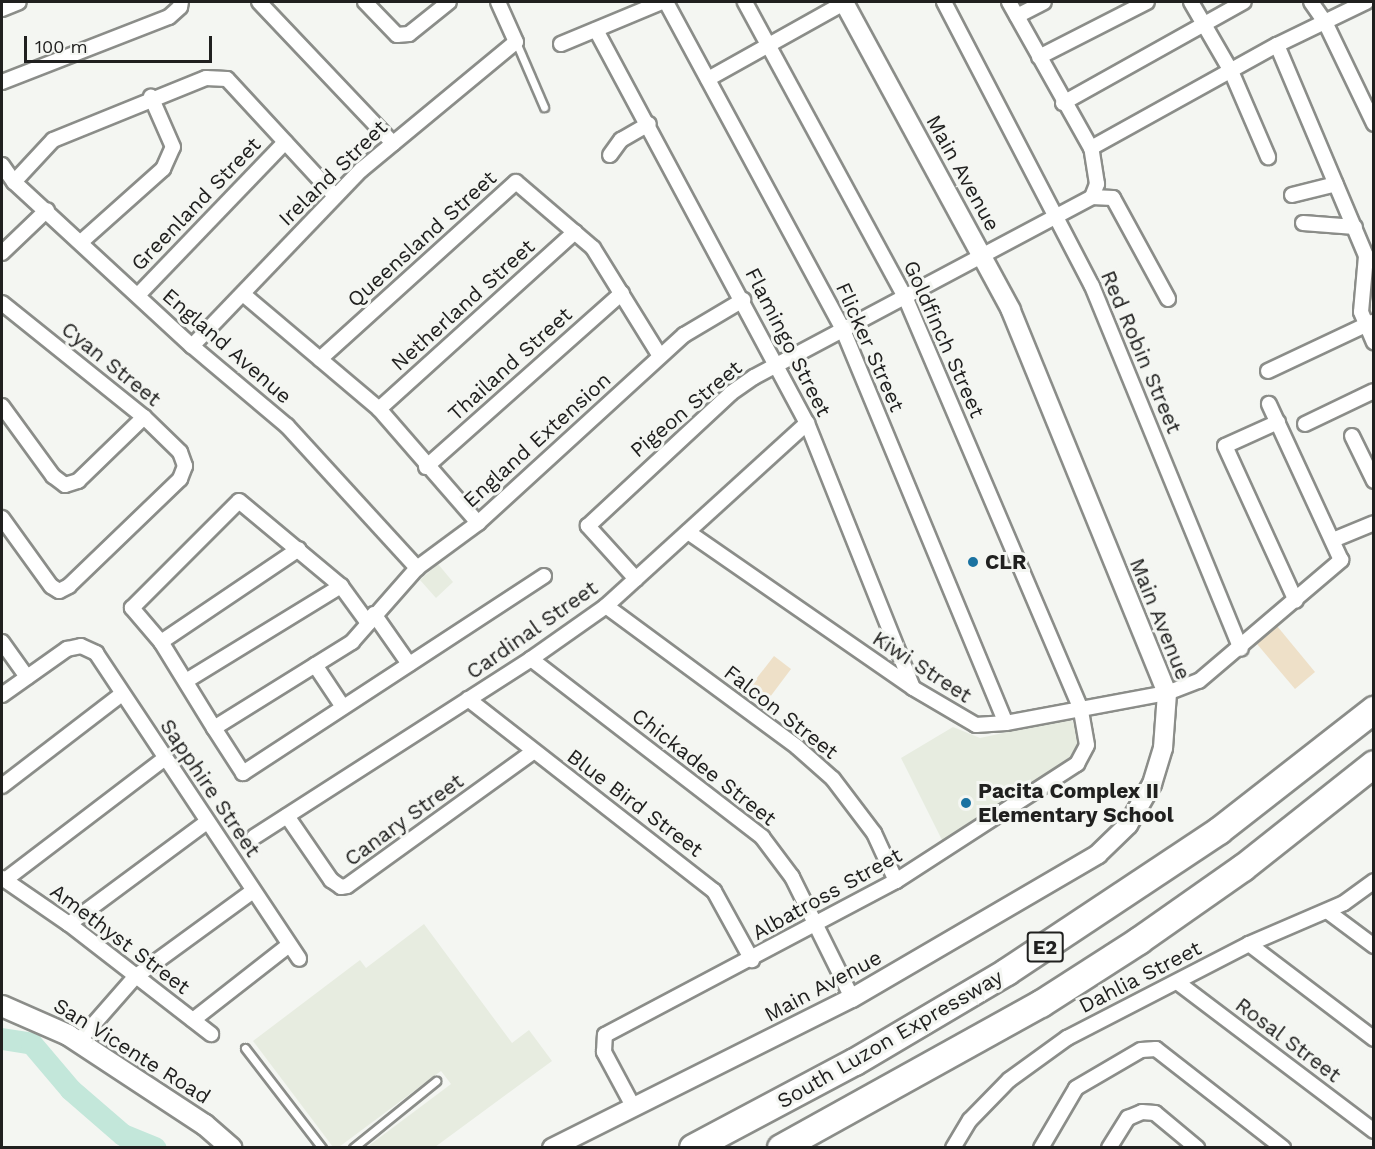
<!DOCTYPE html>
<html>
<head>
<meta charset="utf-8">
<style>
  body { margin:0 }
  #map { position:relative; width:1375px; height:1149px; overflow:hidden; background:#f4f6f2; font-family:"Work Sans",sans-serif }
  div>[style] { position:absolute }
  .built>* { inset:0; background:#e7ece0 }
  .green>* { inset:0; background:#eee0c8 }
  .river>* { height:22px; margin:-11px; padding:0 11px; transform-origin:11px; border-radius:11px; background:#c3e7da }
  .roads { filter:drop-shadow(2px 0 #8b8d89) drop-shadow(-2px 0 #8b8d89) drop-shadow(0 2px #8b8d89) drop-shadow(0 -2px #8b8d89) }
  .service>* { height:7px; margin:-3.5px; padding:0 3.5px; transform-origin:3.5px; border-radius:3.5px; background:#fff }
  .minor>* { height:14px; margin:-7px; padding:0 7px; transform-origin:7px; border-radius:7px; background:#fff }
  .tertiary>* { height:18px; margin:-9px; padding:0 9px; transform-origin:9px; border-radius:9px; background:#fff }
  .secondary>* { height:20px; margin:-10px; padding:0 10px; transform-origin:10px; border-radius:10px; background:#fff }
  .motorway>* { height:26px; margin:-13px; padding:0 13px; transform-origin:13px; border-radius:13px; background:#fff }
  .dots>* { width:16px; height:16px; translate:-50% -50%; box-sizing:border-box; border:3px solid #f4f6f2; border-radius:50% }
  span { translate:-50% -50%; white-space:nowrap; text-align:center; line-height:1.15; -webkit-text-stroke:6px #f4f6f2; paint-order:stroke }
  .shield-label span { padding:2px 4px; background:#f4f6f2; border:2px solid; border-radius:4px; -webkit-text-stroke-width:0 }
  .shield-label { font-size:20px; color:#20201f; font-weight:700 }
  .street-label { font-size:21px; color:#20201f }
  .poi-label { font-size:21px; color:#20201f; font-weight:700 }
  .left { translate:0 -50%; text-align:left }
  .frame { position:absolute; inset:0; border:3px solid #20201f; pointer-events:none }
  .scale { position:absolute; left:24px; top:36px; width:188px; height:27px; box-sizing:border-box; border:3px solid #20201f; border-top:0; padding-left:8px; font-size:18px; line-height:21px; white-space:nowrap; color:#20201f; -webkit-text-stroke:4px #f4f6f2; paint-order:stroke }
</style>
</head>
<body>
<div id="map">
  <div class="built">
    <i style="clip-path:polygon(438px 564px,453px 582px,436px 598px,420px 580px)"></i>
    <i style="clip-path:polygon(1068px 719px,1075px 723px,1078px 741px,1072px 760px,945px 846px,901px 758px,953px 727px,980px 738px)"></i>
    <i style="clip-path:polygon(424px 924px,512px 1043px,529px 1030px,552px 1061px,435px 1147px,367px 1147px,451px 1084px,441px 1071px,339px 1147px,333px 1147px,253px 1041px,360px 960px,366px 968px)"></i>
  </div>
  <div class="green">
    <i style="clip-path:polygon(1277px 626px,1315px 672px,1295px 689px,1257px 644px)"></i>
    <i style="clip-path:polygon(774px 656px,791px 669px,764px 705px,746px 692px)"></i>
  </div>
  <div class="river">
    <i style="left:2px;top:1039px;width:30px;rotate:9deg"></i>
    <i style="left:32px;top:1044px;width:60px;rotate:49.7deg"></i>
    <i style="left:71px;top:1090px;width:69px;rotate:40.9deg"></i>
    <i style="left:123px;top:1135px;width:35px;rotate:22deg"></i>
  </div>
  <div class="roads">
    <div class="service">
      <i style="left:516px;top:42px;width:71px;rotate:66.7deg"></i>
      <i style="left:245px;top:1048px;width:126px;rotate:52.4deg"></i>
      <i style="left:353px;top:1148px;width:107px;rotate:-38.9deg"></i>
    </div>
    <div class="minor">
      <i style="left:259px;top:2px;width:195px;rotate:46.5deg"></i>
      <i style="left:365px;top:2px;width:46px;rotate:45.9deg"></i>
      <i style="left:397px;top:35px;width:12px;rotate:-5deg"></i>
      <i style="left:409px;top:34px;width:51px;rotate:-38.7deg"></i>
      <i style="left:666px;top:2px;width:373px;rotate:61.6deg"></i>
      <i style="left:843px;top:330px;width:425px;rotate:67.5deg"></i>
      <i style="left:944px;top:2px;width:320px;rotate:62.5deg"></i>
      <i style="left:1092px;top:286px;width:392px;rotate:67.7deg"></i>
      <i style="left:1009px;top:2px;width:167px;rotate:60.7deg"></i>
      <i style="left:1191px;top:2px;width:80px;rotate:59.9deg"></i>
      <i style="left:1231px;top:71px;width:94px;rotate:66.7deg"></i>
      <i style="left:1311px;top:2px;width:24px;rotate:55deg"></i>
      <i style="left:1325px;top:22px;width:113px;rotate:64.3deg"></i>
      <i style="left:2px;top:9px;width:18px;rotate:-22deg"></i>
      <i style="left:1017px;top:16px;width:30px;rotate:-27deg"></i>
      <i style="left:596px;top:30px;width:446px;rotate:61.8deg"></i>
      <i style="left:807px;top:423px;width:285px;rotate:68.2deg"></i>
      <i style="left:561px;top:44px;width:109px;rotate:-22.6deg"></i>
      <i style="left:1277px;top:45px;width:229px;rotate:67.1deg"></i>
      <i style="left:1366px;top:256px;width:56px;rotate:95.1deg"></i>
      <i style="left:1361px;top:312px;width:33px;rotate:67deg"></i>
      <i style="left:1039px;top:57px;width:121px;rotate:-27deg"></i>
      <i style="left:708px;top:79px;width:158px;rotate:-29.2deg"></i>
      <i style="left:2px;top:82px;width:179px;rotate:-21.3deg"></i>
      <i style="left:169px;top:17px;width:15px;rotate:-42deg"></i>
      <i style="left:180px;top:7px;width:5px;rotate:-79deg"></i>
      <i style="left:1063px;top:103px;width:207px;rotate:-29.2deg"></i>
      <i style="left:610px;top:155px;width:19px;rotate:-54deg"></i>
      <i style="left:621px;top:140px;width:32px;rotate:-30deg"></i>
      <i style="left:2px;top:165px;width:21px;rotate:55deg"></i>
      <i style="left:14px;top:182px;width:242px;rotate:42.7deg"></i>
      <i style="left:192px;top:346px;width:124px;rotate:40.1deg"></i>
      <i style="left:287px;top:426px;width:193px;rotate:47.5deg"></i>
      <i style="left:14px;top:182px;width:57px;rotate:-47.1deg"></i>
      <i style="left:53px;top:140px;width:165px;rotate:-22.1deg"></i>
      <i style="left:206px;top:78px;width:21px;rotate:3deg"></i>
      <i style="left:227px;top:79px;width:159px;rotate:47.3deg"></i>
      <i style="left:1292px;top:195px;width:45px;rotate:-14deg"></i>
      <i style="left:1092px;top:197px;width:14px;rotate:-69deg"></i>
      <i style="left:1097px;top:184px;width:36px;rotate:-99deg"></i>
      <i style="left:1091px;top:148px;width:213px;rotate:-29deg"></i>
      <i style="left:1277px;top:45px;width:99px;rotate:-25.8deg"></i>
      <i style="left:1303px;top:223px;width:52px;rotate:4.4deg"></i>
      <i style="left:81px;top:242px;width:110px;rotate:-41.7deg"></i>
      <i style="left:163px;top:169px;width:24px;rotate:-66deg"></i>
      <i style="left:173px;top:147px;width:55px;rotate:-113.7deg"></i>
      <i style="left:2px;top:253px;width:62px;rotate:-43.7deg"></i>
      <i style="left:243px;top:294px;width:178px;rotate:40.2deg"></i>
      <i style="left:379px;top:409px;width:151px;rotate:49deg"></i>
      <i style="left:138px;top:295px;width:212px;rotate:-46.1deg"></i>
      <i style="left:2px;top:303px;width:182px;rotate:38.8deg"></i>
      <i style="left:144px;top:417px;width:50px;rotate:44.2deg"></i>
      <i style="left:180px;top:452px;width:15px;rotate:70deg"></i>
      <i style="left:185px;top:466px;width:14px;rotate:111deg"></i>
      <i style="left:180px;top:479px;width:154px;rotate:136.1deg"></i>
      <i style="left:69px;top:586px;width:11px;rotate:153deg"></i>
      <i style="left:59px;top:591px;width:9px;rotate:-148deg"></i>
      <i style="left:51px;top:586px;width:84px;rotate:-125.8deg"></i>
      <i style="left:192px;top:346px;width:244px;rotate:-46.2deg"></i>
      <i style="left:361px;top:170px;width:201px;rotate:-39.6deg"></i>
      <i style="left:516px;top:42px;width:44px;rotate:-114.2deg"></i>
      <i style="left:320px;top:359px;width:264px;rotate:-42.1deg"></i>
      <i style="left:516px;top:182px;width:101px;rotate:40.6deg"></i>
      <i style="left:593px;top:248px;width:127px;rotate:58.2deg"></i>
      <i style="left:1268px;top:371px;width:115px;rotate:-25.2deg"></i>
      <i style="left:2px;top:406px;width:87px;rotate:53.9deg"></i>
      <i style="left:53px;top:476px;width:15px;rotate:37deg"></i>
      <i style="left:65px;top:485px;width:14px;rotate:-17deg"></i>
      <i style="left:78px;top:481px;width:92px;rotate:-44.1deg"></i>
      <i style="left:379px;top:409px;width:264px;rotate:-42.1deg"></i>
      <i style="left:1278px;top:422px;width:58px;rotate:155.6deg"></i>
      <i style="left:1225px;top:446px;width:170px;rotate:65.4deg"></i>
      <i style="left:1305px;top:424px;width:76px;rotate:-25.6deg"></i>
      <i style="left:1352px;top:436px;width:50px;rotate:63.9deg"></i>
      <i style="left:426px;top:467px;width:262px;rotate:-41.6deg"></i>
      <i style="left:688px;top:532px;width:274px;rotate:34.7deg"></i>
      <i style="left:913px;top:688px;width:73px;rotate:30.4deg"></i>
      <i style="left:976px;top:725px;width:30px;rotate:-4deg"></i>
      <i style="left:1006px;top:723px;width:164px;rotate:-10.6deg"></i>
      <i style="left:1167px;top:693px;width:34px;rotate:-21deg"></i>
      <i style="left:1199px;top:681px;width:187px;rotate:-40.4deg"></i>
      <i style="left:1341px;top:560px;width:172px;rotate:-114.8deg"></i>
      <i style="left:1333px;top:540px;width:44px;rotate:-22.5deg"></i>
      <i style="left:544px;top:576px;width:360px;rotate:146.8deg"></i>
      <i style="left:243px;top:773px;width:54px;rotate:-122.8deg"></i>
      <i style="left:214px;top:728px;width:163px;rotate:-31.9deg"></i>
      <i style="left:352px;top:642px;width:98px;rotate:-48.7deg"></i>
      <i style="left:417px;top:568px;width:76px;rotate:-36.4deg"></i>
      <i style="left:478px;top:523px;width:279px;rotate:-42.4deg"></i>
      <i style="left:684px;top:335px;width:69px;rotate:-30.7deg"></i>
      <i style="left:636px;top:579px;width:72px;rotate:-132.2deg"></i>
      <i style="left:588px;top:526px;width:195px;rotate:-42.9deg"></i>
      <i style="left:731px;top:393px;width:28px;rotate:-35deg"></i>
      <i style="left:754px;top:377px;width:383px;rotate:-28deg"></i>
      <i style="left:1092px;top:197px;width:21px;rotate:3deg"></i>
      <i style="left:1113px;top:198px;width:115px;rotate:61.4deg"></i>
      <i style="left:606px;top:606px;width:237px;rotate:36.4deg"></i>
      <i style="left:797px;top:747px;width:48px;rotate:41.6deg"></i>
      <i style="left:833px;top:779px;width:68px;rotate:52.8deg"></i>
      <i style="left:874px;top:833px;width:53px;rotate:65.4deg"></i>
      <i style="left:374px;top:614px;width:61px;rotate:55deg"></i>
      <i style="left:2px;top:642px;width:43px;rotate:54.5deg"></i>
      <i style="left:161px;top:642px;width:166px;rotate:-34deg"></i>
      <i style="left:531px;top:659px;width:292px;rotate:37.6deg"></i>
      <i style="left:762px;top:837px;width:50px;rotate:53.1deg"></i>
      <i style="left:792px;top:877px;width:135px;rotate:63.6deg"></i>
      <i style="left:315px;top:665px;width:50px;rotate:56.3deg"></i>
      <i style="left:186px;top:681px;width:182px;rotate:-31.5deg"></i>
      <i style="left:2px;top:695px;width:80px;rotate:-35.3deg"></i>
      <i style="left:67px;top:649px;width:14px;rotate:-12deg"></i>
      <i style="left:81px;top:646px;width:17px;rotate:25deg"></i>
      <i style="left:96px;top:653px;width:367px;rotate:56.4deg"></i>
      <i style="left:468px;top:699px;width:312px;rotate:38deg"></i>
      <i style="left:714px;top:891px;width:79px;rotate:61.2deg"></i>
      <i style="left:214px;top:728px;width:101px;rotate:-121.6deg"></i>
      <i style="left:161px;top:642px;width:45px;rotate:-130.5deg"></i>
      <i style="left:132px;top:608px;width:151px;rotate:-45deg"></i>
      <i style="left:239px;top:501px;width:133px;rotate:39.8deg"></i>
      <i style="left:341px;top:586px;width:46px;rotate:53.9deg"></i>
      <i style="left:2px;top:786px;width:151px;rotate:-37.5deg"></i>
      <i style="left:287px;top:816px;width:78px;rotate:55.5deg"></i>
      <i style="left:331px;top:880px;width:12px;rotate:35deg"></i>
      <i style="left:341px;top:887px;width:6px;rotate:-9deg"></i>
      <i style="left:347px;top:886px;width:229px;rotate:-35.8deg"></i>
      <i style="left:254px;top:837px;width:329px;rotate:-32.7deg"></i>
      <i style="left:531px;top:659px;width:92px;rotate:-35.2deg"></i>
      <i style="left:606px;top:606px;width:272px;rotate:-42.3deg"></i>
      <i style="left:2px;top:878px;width:81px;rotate:34.5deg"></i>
      <i style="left:69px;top:924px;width:180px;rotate:37.8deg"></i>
      <i style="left:5px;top:880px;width:201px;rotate:-37.3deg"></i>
      <i style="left:1327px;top:911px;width:59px;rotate:36.7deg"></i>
      <i style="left:69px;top:924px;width:172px;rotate:-36.5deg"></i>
      <i style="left:1249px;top:944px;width:157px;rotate:37.2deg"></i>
      <i style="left:1177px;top:982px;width:247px;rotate:37.1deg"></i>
      <i style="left:193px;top:1020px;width:122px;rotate:-38deg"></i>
      <i style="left:78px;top:1042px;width:86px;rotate:-48.8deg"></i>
      <i style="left:135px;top:977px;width:146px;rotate:-36.1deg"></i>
      <i style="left:634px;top:1108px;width:64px;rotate:-118.2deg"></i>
      <i style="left:604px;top:1052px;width:17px;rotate:-87deg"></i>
      <i style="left:605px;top:1035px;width:329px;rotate:-27.9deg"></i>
      <i style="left:896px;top:881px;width:216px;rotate:-32.9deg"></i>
      <i style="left:1077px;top:764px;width:21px;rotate:-62deg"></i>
      <i style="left:1087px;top:745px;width:39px;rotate:-100deg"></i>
      <i style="left:1080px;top:707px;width:446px;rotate:-113.1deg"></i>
      <i style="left:905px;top:297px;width:336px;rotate:-118.5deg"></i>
      <i style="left:953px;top:1148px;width:33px;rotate:-59deg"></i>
      <i style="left:970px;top:1120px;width:56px;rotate:-45.7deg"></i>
      <i style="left:1009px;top:1080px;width:72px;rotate:-35.9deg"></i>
      <i style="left:1067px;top:1038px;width:205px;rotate:-27.3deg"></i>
      <i style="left:1249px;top:944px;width:103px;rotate:-23.3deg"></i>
      <i style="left:1344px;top:903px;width:37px;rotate:-36deg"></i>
      <i style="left:1041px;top:1148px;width:69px;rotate:-59.7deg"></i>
      <i style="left:1076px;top:1088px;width:75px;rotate:-30.3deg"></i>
      <i style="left:1141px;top:1050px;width:15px;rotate:-4deg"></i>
      <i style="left:1156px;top:1049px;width:161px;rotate:37.9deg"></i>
      <i style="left:1109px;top:1148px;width:36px;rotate:-58deg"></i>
      <i style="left:1128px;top:1118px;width:15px;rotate:-23deg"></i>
      <i style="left:1142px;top:1112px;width:13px;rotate:4deg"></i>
      <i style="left:1155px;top:1113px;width:55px;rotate:39.8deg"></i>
    </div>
    <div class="tertiary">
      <i style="left:552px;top:1148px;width:335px;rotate:-26.6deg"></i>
      <i style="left:852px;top:998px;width:285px;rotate:-30.3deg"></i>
      <i style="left:1098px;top:854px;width:42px;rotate:-44deg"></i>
      <i style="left:1128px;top:825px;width:48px;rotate:-59.7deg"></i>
      <i style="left:1152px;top:784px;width:38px;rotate:-73deg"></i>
      <i style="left:1163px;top:748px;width:55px;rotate:-85.8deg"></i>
      <i style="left:1167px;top:693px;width:414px;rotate:-112.2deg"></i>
      <i style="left:1011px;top:310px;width:350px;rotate:-118.5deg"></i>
    </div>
    <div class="secondary">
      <i style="left:2px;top:1006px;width:72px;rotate:23.7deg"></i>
      <i style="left:68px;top:1035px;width:164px;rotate:33.3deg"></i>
      <i style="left:205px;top:1125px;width:35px;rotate:41deg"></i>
    </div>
    <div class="motorway">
      <i style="left:693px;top:1148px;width:183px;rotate:-28deg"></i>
      <i style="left:855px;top:1062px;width:177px;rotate:-30.6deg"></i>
      <i style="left:1007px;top:972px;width:255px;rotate:-33.6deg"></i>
      <i style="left:1219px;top:831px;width:197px;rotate:-38deg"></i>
      <i style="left:781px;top:1148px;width:297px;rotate:-29deg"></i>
      <i style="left:1041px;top:1004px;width:117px;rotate:-32.7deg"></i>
      <i style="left:1139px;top:941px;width:127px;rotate:-35.1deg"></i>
      <i style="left:1243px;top:868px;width:167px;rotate:-38.4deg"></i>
    </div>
  </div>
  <div class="dots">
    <i style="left:973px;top:562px;background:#1a72a1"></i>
    <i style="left:966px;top:803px;background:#1a72a1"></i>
  </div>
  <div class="shield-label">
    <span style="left:1045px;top:947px">E2</span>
  </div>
  <div class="street-label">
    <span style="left:333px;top:173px;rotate:-44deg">Ireland Street</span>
    <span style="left:963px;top:173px;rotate:61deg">Main Avenue</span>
    <span style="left:196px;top:204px;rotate:-46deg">Greenland Street</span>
    <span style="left:422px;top:239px;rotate:-42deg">Queensland Street</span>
    <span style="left:463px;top:305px;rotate:-42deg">Netherland Street</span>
    <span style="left:944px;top:339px;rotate:66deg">Goldfinch Street</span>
    <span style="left:788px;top:342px;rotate:63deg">Flamingo Street</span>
    <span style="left:227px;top:346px;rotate:41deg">England Avenue</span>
    <span style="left:870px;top:347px;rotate:66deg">Flicker Street</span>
    <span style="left:1141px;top:352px;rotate:67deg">Red Robin Street</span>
    <span style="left:111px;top:364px;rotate:39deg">Cyan Street</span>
    <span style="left:510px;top:364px;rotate:-42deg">Thailand Street</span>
    <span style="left:686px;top:409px;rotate:-40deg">Pigeon Street</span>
    <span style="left:537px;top:440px;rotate:-42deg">England Extension</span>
    <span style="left:1160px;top:619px;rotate:68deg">Main Avenue</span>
    <span style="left:532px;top:630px;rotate:-35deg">Cardinal Street</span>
    <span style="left:922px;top:667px;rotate:33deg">Kiwi Street</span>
    <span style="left:781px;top:712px;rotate:38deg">Falcon Street</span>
    <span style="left:704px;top:767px;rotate:38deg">Chickadee Street</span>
    <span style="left:210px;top:788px;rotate:56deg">Sapphire Street</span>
    <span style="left:635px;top:803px;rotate:37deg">Blue Bird Street</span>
    <span style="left:404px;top:820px;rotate:-36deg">Canary Street</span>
    <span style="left:827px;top:894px;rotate:-29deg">Albatross Street</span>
    <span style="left:120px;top:939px;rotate:37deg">Amethyst Street</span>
    <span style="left:1140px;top:977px;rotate:-27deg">Dahlia Street</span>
    <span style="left:823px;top:986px;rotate:-28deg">Main Avenue</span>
    <span style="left:890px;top:1039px;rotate:-30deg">South Luzon Expressway</span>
    <span style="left:1288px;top:1040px;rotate:37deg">Rosal Street</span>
    <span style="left:132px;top:1051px;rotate:32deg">San Vicente Road</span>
  </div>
  <div class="poi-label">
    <span class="left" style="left:985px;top:562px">CLR</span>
    <span class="left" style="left:978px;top:803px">Pacita Complex II<br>Elementary School</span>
  </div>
  <div class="frame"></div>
  <div class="scale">100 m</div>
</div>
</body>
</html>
